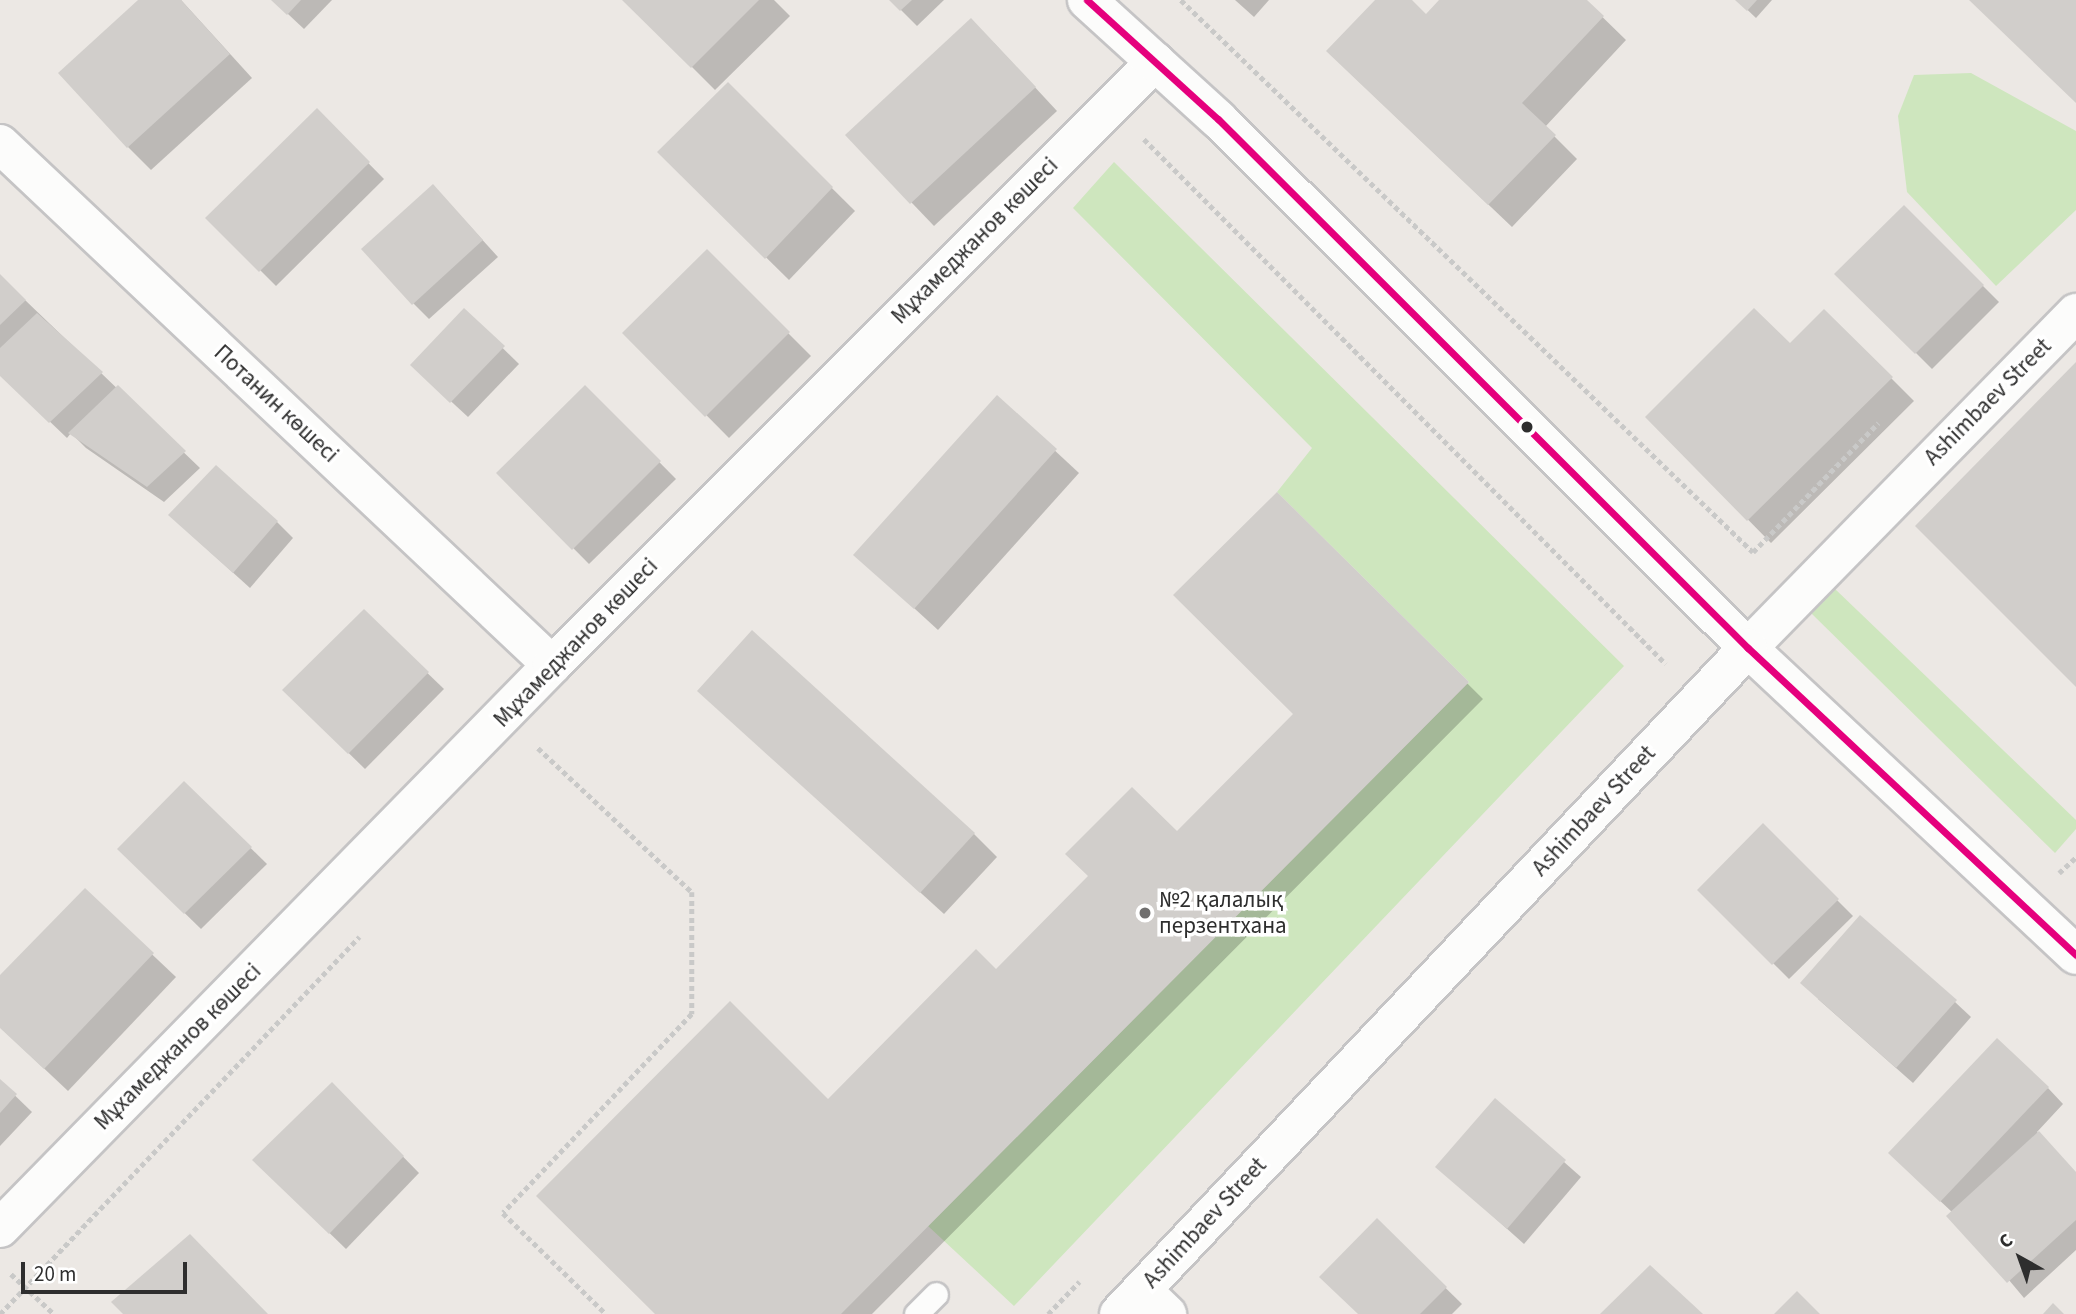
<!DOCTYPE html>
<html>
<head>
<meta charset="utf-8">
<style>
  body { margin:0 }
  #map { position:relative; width:2076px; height:1314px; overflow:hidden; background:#ece8e4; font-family:"Source Sans 3",sans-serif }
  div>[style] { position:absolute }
  .green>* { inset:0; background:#cee6be }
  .shadow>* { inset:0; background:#0003 }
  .building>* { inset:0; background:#d1cecb }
  .path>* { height:4.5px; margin-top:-2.25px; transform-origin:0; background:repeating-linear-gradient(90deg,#c9c9c8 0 5px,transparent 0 8.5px) }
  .roads { filter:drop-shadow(2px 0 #c5c4c5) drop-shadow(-2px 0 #c5c4c5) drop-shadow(0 2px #c5c4c5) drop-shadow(0 -2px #c5c4c5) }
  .lane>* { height:23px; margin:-11.5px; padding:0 11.5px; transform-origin:11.5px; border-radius:11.5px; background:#fcfcfb }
  .street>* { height:38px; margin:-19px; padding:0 19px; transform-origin:19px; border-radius:19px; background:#fcfcfb }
  .secondary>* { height:38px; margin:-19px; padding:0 19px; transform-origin:19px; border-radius:19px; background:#fcfcfb }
  .bus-1>* { height:7px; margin:-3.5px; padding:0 3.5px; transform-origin:3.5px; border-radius:3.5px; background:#e5007d }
  .dots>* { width:19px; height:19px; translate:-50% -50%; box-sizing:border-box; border:4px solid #fff; border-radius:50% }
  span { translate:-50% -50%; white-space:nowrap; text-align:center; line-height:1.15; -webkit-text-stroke:7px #fff; paint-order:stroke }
  .street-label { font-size:23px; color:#2e2e2e }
  .poi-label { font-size:23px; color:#2e2e2e }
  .left { translate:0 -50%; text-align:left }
  .north { position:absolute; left:1985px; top:1223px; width:70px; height:70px; -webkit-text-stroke:5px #fff; paint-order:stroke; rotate:320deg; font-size:19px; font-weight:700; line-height:28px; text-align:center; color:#2e2e2e }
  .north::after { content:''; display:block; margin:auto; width:24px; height:32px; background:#2e2e2e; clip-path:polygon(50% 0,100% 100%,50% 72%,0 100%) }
  .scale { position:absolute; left:21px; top:1262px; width:166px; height:32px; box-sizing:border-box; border:4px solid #2e2e2e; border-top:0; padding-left:9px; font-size:21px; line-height:24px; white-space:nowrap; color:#2e2e2e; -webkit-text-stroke:5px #fff; paint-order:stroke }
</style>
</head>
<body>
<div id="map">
  <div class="green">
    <i style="clip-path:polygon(1971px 73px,2076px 131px,2076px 210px,1996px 286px,1907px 192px,1898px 116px,1914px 75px)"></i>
    <i style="clip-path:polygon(1114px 162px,1624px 666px,1014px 1306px,928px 1226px,1469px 682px,1277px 492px,1312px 448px,1073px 208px)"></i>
    <i style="clip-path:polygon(1834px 588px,2076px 820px,2076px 829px,2055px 853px,1811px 613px)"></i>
  </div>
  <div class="shadow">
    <i style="clip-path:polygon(140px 0,181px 0,252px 78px,151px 170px,128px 147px)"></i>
    <i style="clip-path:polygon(273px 0,332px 0,304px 29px)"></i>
    <i style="clip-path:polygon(625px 0,774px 0,790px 16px,715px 90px)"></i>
    <i style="clip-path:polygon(891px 0,944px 0,917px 26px)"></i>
    <i style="clip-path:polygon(1235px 0,1269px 0,1254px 17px)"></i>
    <i style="clip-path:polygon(1377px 0,1409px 0,1426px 16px,1442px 0,1585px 0,1626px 40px,1545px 127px,1577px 159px,1512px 227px,1351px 74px)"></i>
    <i style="clip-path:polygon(1737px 0,1772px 0,1756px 18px)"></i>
    <i style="clip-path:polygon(994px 43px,1057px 111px,934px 226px,847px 135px)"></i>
    <i style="clip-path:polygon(728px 85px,855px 211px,789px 280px,659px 152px)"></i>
    <i style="clip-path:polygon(317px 111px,384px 179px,276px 286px,208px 218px)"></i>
    <i style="clip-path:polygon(448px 202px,498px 257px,429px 319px,413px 303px)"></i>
    <i style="clip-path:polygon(1904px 207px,1999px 302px,1932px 369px,1837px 274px)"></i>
    <i style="clip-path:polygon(707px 252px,811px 356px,729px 438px,625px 333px)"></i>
    <i style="clip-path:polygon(0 276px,200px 468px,164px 502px,86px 448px,71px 433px,67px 438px,0 374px)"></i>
    <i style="clip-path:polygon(464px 310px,519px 364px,468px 417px,429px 381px)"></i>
    <i style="clip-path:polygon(1824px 311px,1914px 401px,1771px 543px,1647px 417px,1790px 346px)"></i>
    <i style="clip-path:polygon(585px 387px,676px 479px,589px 564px,499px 473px)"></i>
    <i style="clip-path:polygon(997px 397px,1079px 473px,938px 630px,856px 555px)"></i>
    <i style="clip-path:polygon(1277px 494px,1483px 699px,872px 1314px,657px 1314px,828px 1101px,1177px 834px,1296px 714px)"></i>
    <i style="clip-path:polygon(277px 522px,293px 538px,250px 588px,187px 531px)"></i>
    <i style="clip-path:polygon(364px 612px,444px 689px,365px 769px,284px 690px)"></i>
    <i style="clip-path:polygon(723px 713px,974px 834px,997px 857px,944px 914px)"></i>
    <i style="clip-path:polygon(184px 783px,267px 864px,201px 929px,119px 849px)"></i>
    <i style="clip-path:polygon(1763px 826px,1853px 916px,1789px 979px,1699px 890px)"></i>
    <i style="clip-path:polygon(85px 891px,176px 977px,68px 1091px,0 1027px,0 978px)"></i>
    <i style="clip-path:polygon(1818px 999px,1955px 1002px,1971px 1017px,1913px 1083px)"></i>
    <i style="clip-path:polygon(0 1081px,32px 1112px,0 1146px)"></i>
    <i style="clip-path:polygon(332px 1084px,419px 1173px,346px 1249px,254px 1160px)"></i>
    <i style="clip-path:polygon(2048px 1088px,2063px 1104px,2037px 1132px,2076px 1173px,2076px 1250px,2024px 1298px,1952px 1212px,1906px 1169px)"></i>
    <i style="clip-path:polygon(1495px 1101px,1581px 1177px,1524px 1244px,1438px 1167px)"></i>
    <i style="clip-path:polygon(1377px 1221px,1462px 1304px,1452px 1314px,1360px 1314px)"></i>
  </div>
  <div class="building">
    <i style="clip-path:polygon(138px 0,181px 0,230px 54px,127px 148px,58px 73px)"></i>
    <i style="clip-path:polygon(271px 0,301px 0,287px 15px)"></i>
    <i style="clip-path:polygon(622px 0,759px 0,691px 68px)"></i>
    <i style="clip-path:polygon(889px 0,912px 0,900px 11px)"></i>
    <i style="clip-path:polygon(1375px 0,1412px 0,1426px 14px,1439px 0,1587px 0,1604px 16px,1522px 103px,1556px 135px,1488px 205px,1326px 51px)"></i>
    <i style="clip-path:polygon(1735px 0,1757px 0,1747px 11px)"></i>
    <i style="clip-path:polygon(1969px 0,2076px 0,2076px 103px)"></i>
    <i style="clip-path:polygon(971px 18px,1036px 87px,910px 204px,845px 135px)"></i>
    <i style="clip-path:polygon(728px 82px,833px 187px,765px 259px,657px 152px)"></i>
    <i style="clip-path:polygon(317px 108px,370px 162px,259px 272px,205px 218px)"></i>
    <i style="clip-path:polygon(433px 184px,483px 240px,412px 305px,361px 249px)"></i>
    <i style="clip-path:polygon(1904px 205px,1984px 285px,1915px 354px,1834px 274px)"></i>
    <i style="clip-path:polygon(707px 249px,790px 332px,705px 417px,622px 333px)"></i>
    <i style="clip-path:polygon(0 274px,26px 300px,0 325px)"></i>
    <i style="clip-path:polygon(464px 308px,505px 346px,450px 403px,410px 365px)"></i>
    <i style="clip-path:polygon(1754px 308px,1790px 343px,1824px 309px,1893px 377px,1747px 521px,1645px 417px)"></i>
    <i style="clip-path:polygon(37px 313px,103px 372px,49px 423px,0 376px,0 348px)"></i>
    <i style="clip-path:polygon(2076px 362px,2076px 687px,1915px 526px)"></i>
    <i style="clip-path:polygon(118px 385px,186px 451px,147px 487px,68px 433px)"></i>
    <i style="clip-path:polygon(585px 385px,661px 461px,572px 550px,496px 473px)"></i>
    <i style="clip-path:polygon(997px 395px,1057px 449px,914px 609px,853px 555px)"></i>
    <i style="clip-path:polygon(216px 465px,278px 521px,233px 573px,168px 515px)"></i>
    <i style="clip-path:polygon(1277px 492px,1469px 682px,841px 1314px,655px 1314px,536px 1196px,730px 1001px,828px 1099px,976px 949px,996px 969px,1088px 876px,1065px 854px,1132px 787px,1177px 831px,1293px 714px,1173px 595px)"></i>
    <i style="clip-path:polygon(364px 609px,429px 672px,348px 754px,282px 690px)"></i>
    <i style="clip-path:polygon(752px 630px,975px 833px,920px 893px,697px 691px)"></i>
    <i style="clip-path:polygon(184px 781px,252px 847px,184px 914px,117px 849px)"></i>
    <i style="clip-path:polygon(1763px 823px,1839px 899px,1772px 965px,1697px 890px)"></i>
    <i style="clip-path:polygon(85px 888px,154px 953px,44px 1069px,0 1028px,0 975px)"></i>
    <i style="clip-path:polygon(1860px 915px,1957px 1000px,1896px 1068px,1800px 983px)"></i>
    <i style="clip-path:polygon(1997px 1038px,2049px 1087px,1940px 1202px,1888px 1153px)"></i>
    <i style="clip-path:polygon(0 1079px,17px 1094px,0 1113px)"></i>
    <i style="clip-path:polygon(332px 1082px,404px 1156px,329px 1234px,252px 1160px)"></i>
    <i style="clip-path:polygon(1495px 1098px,1566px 1160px,1507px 1229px,1435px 1167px)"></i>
    <i style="clip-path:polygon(2039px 1131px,2076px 1172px,2076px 1220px,2007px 1283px,1946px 1216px)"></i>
    <i style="clip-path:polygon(1377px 1218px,1447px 1287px,1420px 1314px,1358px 1314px,1319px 1277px)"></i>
    <i style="clip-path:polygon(190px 1234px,268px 1314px,123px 1314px,111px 1302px)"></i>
    <i style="clip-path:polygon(1650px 1265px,1703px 1314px,1600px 1314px)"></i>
    <i style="clip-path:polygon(1797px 1291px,1820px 1314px,1774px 1314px)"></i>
    <i style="clip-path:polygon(2053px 1303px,2064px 1314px,2043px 1314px)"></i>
  </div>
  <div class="path">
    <i style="left:1181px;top:0;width:795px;rotate:43.98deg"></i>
    <i style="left:1753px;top:552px;width:180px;rotate:-45.9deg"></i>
    <i style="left:1144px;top:139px;width:740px;rotate:45.16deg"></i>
    <i style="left:538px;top:748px;width:211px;rotate:43.1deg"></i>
    <i style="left:692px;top:892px;width:122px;rotate:90deg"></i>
    <i style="left:692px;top:1014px;width:274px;rotate:133.5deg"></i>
    <i style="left:503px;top:1213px;width:144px;rotate:44.4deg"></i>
    <i style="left:2059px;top:873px;width:23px;rotate:-43deg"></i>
    <i style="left:11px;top:1274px;width:59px;rotate:42.9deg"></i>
    <i style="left:0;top:1314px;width:521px;rotate:-46.4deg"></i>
    <i style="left:1048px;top:1314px;width:45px;rotate:-45.9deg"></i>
  </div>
  <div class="roads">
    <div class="lane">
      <i style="left:916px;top:1314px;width:28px;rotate:-45deg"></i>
    </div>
    <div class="street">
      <i style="left:0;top:144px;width:759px;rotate:43.35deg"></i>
      <i style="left:1748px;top:648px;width:469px;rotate:-45.6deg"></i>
      <i style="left:0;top:1228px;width:788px;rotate:-45.57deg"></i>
      <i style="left:552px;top:665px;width:853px;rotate:-45deg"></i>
      <i style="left:1142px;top:1290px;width:35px;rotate:44deg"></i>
    </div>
    <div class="secondary">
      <i style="left:1087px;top:0;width:177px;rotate:42.3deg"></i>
      <i style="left:1218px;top:119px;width:749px;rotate:44.95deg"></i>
      <i style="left:1748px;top:648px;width:449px;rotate:43.1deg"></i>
      <i style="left:1119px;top:1314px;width:916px;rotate:-46.64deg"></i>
    </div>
  </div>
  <div class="bus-1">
    <i style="left:1087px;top:0;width:177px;rotate:42.3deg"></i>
    <i style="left:1218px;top:119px;width:749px;rotate:44.95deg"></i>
    <i style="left:1748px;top:648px;width:449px;rotate:43.1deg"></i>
  </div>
  <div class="dots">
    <i style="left:1527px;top:427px;background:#2e2e2e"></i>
    <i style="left:1145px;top:913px;background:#706f6e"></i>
  </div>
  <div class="street-label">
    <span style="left:975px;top:241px;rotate:-45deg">Мұхамеджанов көшесі</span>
    <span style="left:1988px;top:402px;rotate:-45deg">Ashimbaev Street</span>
    <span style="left:276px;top:404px;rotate:43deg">Потанин көшесі</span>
    <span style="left:576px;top:643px;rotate:-46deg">Мұхамеджанов көшесі</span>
    <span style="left:1594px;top:811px;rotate:-47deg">Ashimbaev Street</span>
    <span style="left:178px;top:1047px;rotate:-45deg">Мұхамеджанов көшесі</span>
    <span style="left:1205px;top:1223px;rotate:-47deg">Ashimbaev Street</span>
  </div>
  <div class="poi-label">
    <span class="left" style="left:1159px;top:913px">№2 қалалық<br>перзентхана</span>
  </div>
  <div class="north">С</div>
  <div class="scale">20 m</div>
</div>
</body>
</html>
